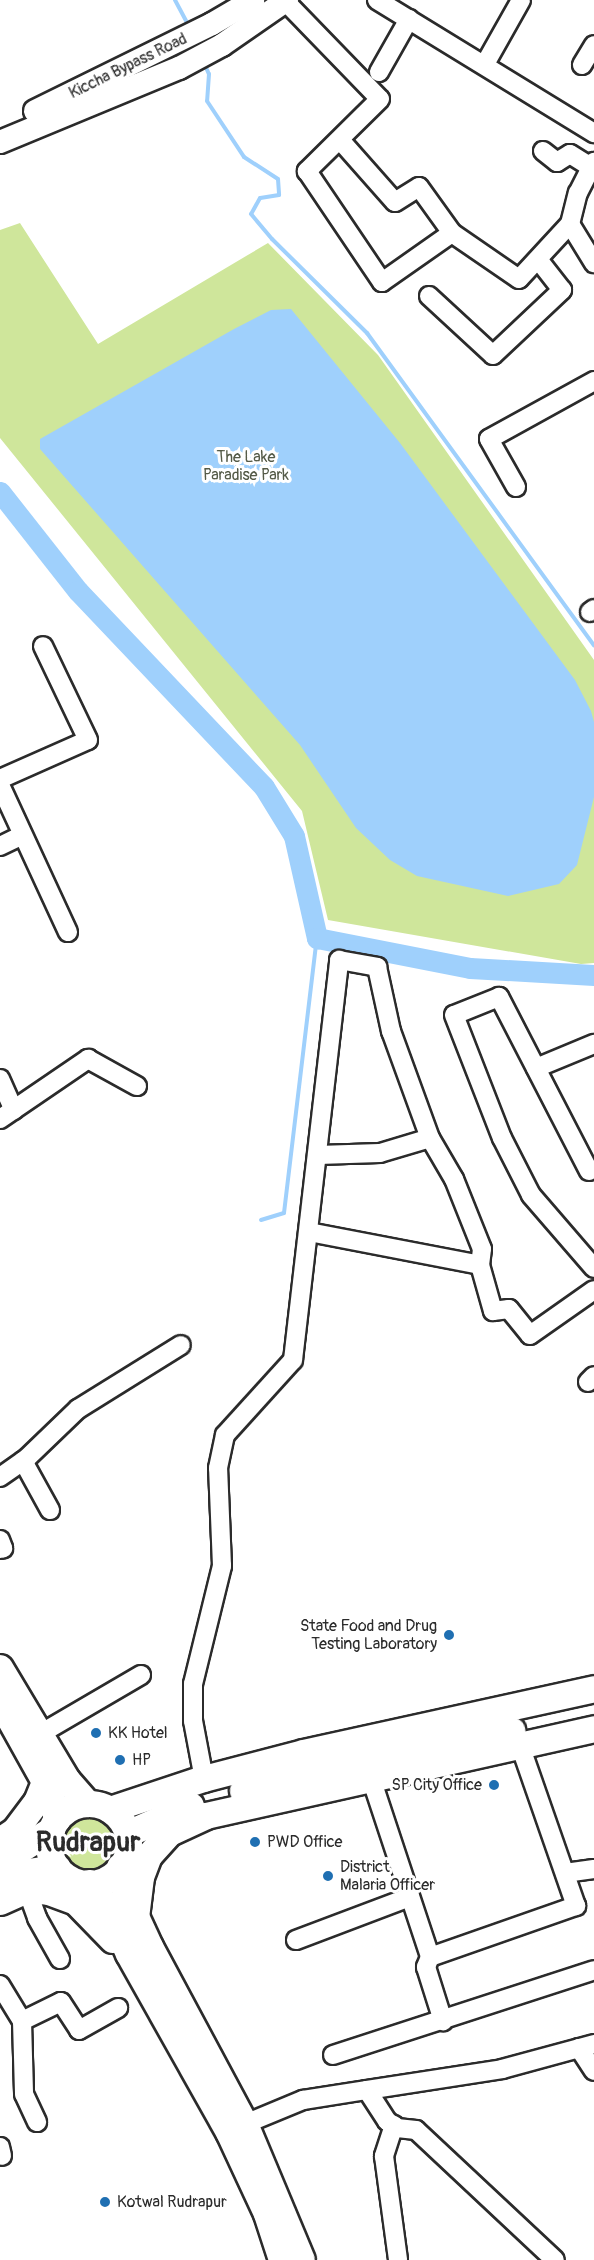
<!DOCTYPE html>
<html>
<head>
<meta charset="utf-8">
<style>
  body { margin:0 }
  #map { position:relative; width:594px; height:2260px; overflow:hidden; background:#fff; font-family:Pangolin,sans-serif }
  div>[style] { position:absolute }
  .green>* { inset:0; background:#cfe69b }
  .round { border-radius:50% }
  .water>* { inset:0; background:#9fd0fc }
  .stream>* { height:4px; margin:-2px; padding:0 2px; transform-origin:2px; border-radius:2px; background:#9fd0fc }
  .river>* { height:21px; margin:-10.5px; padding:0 10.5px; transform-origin:10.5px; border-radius:10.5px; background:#9fd0fc }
  .roads { filter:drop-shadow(2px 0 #2b2b2b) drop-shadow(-2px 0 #2b2b2b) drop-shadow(0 2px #2b2b2b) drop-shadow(0 -2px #2b2b2b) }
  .minor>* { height:18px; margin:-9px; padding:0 9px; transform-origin:9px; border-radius:9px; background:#fff }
  .major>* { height:22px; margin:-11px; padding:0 11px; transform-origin:11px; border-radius:11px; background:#fff }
  .highway>* { height:26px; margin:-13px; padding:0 13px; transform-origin:13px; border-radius:13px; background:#fff }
  .highway>.ring { margin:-13px; padding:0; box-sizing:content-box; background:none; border:26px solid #fff; border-radius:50% }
  .dots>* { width:16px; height:16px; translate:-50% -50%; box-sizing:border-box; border:3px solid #fff; border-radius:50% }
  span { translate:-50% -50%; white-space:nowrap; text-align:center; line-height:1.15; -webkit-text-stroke:6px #fff; paint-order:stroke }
  .street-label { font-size:16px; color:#2b2b2b }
  .park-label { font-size:16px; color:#545a47 }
  .poi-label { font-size:16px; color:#2b2b2b }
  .right { translate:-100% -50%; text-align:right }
  .left { translate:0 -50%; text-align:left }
  .town-label { font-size:28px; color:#2b2b2b; font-weight:700 }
</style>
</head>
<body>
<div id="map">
  <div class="green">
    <i style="clip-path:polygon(20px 223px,98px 344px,268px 243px,378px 355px,594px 660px,594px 963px,581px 964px,328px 920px,302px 811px,0 438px,0 230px)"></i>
    <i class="round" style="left:62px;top:1817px;width:52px;height:52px"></i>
  </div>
  <div class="water">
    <i style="clip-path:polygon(291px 309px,400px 443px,575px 680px,591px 711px,594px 722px,594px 797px,577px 865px,559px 884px,508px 896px,417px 876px,390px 860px,356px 828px,300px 745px,40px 449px,40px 439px,234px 329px,271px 310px)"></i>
  </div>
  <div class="stream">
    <i style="left:175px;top:0;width:30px;rotate:62deg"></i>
    <i style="left:204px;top:63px;width:12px;rotate:66deg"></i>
    <i style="left:209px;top:74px;width:27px;rotate:94deg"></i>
    <i style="left:207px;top:101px;width:67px;rotate:56.5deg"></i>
    <i style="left:244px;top:157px;width:40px;rotate:32.9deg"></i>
    <i style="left:278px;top:179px;width:16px;rotate:86deg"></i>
    <i style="left:279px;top:195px;width:19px;rotate:171deg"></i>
    <i style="left:260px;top:198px;width:18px;rotate:119deg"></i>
    <i style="left:251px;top:214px;width:33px;rotate:50deg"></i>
    <i style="left:272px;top:239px;width:134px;rotate:44.7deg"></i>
    <i style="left:367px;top:333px;width:386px;rotate:54deg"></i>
    <i style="left:261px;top:1220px;width:24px;rotate:-17deg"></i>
    <i style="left:284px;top:1213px;width:277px;rotate:-83.2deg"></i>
  </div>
  <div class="river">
    <i style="left:0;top:492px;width:126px;rotate:51.8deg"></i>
    <i style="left:78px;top:591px;width:270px;rotate:46.5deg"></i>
    <i style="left:264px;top:787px;width:57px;rotate:58.5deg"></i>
    <i style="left:294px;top:836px;width:105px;rotate:77.3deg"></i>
    <i style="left:317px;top:938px;width:156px;rotate:11.1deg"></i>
    <i style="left:470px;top:968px;width:124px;rotate:3.2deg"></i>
  </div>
  <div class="roads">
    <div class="minor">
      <i style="left:377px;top:0;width:255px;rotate:31.5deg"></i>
      <i style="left:285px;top:1px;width:136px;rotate:45.9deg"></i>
      <i style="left:380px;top:99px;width:103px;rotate:135.4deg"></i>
      <i style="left:307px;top:171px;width:134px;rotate:56deg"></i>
      <i style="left:382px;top:282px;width:85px;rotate:-35deg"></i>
      <i style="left:452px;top:233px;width:81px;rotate:34.5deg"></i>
      <i style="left:519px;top:279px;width:75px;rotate:-47.2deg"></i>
      <i style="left:570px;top:224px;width:32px;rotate:-76deg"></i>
      <i style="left:578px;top:193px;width:35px;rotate:-63deg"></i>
      <i style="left:485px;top:64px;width:73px;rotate:-60.6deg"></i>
      <i style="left:582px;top:65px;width:23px;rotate:-59deg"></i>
      <i style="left:379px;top:72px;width:61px;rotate:-60.5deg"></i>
      <i style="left:341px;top:141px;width:81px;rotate:48.5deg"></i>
      <i style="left:395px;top:202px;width:28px;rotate:-32deg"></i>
      <i style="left:419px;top:187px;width:57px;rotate:54.3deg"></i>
      <i style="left:543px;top:151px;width:18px;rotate:38deg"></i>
      <i style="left:557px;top:162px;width:15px;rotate:-32deg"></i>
      <i style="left:570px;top:154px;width:25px;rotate:32deg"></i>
      <i style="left:570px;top:224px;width:46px;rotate:58.4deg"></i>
      <i style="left:429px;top:296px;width:87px;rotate:42.7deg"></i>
      <i style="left:493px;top:355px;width:95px;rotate:-43.3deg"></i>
      <i style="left:562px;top:290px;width:39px;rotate:-128deg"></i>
      <i style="left:516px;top:487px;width:55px;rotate:-119.4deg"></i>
      <i style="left:489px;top:439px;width:120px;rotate:-28.9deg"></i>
      <i style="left:590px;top:612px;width:5px;rotate:-37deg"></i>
      <i style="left:0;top:779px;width:96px;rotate:-23.9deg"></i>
      <i style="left:88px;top:740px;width:104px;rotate:-115.6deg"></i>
      <i style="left:0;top:785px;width:162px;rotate:65.2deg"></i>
      <i style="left:0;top:846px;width:25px;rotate:-26deg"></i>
      <i style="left:536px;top:1068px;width:63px;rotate:-22.5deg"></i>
      <i style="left:0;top:1079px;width:34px;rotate:66deg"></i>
      <i style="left:0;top:1119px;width:107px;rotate:-34.3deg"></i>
      <i style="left:88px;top:1059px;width:56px;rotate:28.9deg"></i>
      <i style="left:318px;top:1155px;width:62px;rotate:-1.8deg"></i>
      <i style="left:380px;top:1153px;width:52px;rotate:-16.7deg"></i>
      <i style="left:589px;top:1171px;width:196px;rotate:-117.3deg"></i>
      <i style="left:499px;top:997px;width:48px;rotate:158.2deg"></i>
      <i style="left:454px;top:1015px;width:132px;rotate:68.7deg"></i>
      <i style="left:502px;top:1138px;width:64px;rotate:63deg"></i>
      <i style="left:531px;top:1195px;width:96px;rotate:49.2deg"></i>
      <i style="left:309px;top:1232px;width:174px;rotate:10.9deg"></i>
      <i style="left:480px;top:1265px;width:48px;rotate:74.2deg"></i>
      <i style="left:493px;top:1311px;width:16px;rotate:-7deg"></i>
      <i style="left:509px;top:1309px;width:33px;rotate:51deg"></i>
      <i style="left:530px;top:1335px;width:78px;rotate:-35.1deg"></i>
      <i style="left:588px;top:1382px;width:8px;rotate:-45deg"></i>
      <i style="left:23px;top:1461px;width:56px;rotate:61.1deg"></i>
      <i style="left:0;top:1477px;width:33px;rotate:-35deg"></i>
      <i style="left:27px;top:1458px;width:71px;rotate:-43.9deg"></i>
      <i style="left:78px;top:1409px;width:121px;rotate:-31.9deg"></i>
      <i style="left:0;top:1540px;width:9px;rotate:69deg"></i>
      <i style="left:3px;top:1548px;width:3px;rotate:162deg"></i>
      <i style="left:40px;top:1734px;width:117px;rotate:-30.3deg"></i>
      <i style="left:368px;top:1769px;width:198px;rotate:71.7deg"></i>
      <i style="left:430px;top:1957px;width:11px;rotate:112deg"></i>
      <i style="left:426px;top:1967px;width:57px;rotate:72.5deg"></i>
      <i style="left:204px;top:1779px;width:59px;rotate:-100.7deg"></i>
      <i style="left:193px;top:1721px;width:37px;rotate:-90deg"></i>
      <i style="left:193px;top:1684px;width:122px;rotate:-76.2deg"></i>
      <i style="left:222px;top:1566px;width:98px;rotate:-92.3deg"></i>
      <i style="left:218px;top:1468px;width:34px;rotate:-78deg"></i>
      <i style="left:225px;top:1435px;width:101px;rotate:-47.8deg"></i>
      <i style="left:293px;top:1360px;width:403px;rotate:-83.4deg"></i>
      <i style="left:339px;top:960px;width:39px;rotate:10deg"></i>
      <i style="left:377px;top:967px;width:66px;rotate:77.7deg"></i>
      <i style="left:391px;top:1031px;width:114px;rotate:70deg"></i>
      <i style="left:430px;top:1138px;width:48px;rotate:59.7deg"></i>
      <i style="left:454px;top:1179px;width:75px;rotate:68.2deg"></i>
      <i style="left:482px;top:1249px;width:16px;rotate:97deg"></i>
      <i style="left:565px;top:1873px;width:29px;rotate:-8deg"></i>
      <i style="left:27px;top:1890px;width:30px;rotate:70deg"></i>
      <i style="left:37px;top:1918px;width:47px;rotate:60.7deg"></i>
      <i style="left:296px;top:1940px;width:122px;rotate:-20.7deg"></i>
      <i style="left:430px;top:1957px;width:155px;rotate:-19.3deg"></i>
      <i style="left:576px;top:1906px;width:182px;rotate:-109.2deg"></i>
      <i style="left:0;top:1985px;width:42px;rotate:58.6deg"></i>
      <i style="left:22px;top:2021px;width:73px;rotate:88.4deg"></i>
      <i style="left:24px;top:2094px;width:31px;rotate:65deg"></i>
      <i style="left:22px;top:2021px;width:43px;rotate:-26deg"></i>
      <i style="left:61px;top:2002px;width:33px;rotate:57deg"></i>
      <i style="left:79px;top:2030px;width:45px;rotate:-29.4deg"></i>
      <i style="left:579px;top:2048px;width:27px;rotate:57deg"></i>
      <i style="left:333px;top:2055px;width:274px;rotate:-18deg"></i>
      <i style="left:367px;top:2090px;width:137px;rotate:-8.8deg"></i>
      <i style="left:502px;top:2069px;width:95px;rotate:-15.2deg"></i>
      <i style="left:245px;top:2124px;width:63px;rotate:-22.5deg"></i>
      <i style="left:303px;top:2100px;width:65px;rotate:-8.9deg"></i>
      <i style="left:367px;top:2090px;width:37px;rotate:57deg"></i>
      <i style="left:387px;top:2121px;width:12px;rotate:35deg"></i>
      <i style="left:397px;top:2128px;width:19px;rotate:6deg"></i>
      <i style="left:416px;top:2130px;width:190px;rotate:43.1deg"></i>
      <i style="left:394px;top:2125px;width:33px;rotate:108deg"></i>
      <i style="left:384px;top:2156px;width:105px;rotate:82.3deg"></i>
      <i style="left:0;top:2147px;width:9px;rotate:77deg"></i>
    </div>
    <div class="major">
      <i style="left:35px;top:111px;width:197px;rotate:-26.2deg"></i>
      <i style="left:212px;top:24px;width:48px;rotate:-30.3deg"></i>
      <i style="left:0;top:142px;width:194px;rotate:-22.5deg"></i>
      <i style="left:179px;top:68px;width:49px;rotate:-28.1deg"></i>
      <i style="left:222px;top:45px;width:79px;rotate:-34.7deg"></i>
    </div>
    <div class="highway">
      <i style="left:0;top:1668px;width:131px;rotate:59.1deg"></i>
      <i style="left:67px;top:1780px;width:32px;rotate:49deg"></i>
      <i style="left:0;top:1701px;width:103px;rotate:60.9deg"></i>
      <i style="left:50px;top:1791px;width:30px;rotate:76deg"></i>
      <i style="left:243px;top:1791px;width:276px;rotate:-12.6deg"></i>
      <i class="ring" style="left:49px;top:1804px;width:54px;height:54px"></i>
      <i style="left:110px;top:1810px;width:99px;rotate:-18.3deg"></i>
      <i style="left:204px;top:1779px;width:103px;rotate:-14.6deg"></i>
      <i style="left:304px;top:1753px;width:297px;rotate:-12.4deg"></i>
      <i style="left:128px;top:1834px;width:69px;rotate:-24deg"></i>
      <i style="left:0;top:1841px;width:18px;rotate:-34deg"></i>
      <i style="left:15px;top:1831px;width:36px;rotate:-53deg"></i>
      <i style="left:37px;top:1802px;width:22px;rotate:-68deg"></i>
      <i style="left:0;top:1863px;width:62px;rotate:-32.4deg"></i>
      <i style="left:120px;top:1867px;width:29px;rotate:78deg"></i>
      <i style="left:126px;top:1895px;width:57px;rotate:65.2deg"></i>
      <i style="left:150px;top:1947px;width:201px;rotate:61.8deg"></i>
      <i style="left:245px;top:2124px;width:147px;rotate:67.3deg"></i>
      <i style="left:89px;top:1883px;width:29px;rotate:52deg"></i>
      <i style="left:107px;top:1906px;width:53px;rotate:65.4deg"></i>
      <i style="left:129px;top:1954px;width:204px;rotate:60.7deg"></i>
      <i style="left:229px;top:2132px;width:90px;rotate:65.1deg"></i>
      <i style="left:267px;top:2214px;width:48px;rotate:71.9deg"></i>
      <i style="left:0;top:1885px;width:31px;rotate:-25deg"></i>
      <i style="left:28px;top:1872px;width:30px;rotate:-8deg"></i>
      <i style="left:0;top:1902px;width:30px;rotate:-24deg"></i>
      <i style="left:27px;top:1890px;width:22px;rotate:5deg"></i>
      <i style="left:49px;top:1892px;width:29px;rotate:20deg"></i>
      <i style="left:76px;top:1902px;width:53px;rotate:45.8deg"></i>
      <i style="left:136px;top:1918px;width:41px;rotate:-83deg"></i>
      <i style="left:141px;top:1877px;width:22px;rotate:-69deg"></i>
      <i style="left:149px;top:1856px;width:31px;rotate:-48deg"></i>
      <i style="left:170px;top:1833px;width:40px;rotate:-25deg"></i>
      <i style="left:206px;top:1816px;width:398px;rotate:-12.6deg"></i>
    </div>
  </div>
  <div class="dots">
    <i style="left:449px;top:1635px;background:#1f6fb2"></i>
    <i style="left:96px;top:1733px;background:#1f6fb2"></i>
    <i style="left:120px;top:1760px;background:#1f6fb2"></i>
    <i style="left:494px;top:1785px;background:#1f6fb2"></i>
    <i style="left:255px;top:1842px;background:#1f6fb2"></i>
    <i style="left:328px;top:1876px;background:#1f6fb2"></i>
    <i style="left:105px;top:2202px;background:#1f6fb2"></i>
  </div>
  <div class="street-label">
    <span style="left:128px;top:66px;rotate:-26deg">Kiccha Bypass Road</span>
  </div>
  <div class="park-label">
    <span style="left:246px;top:466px">The Lake<br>Paradise Park</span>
  </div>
  <div class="poi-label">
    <span class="right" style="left:437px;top:1635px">State Food and Drug<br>Testing Laboratory</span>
    <span class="left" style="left:108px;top:1733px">KK Hotel</span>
    <span class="left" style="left:132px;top:1760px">HP</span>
    <span class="right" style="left:482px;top:1785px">SP City Office</span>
    <span class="left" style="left:267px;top:1842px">PWD Office</span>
    <span class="left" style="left:340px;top:1876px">District<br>Malaria Officer</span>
    <span class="left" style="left:117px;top:2202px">Kotwal Rudrapur</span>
  </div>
  <div class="town-label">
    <span style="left:88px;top:1843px">Rudrapur</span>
  </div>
</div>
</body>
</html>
